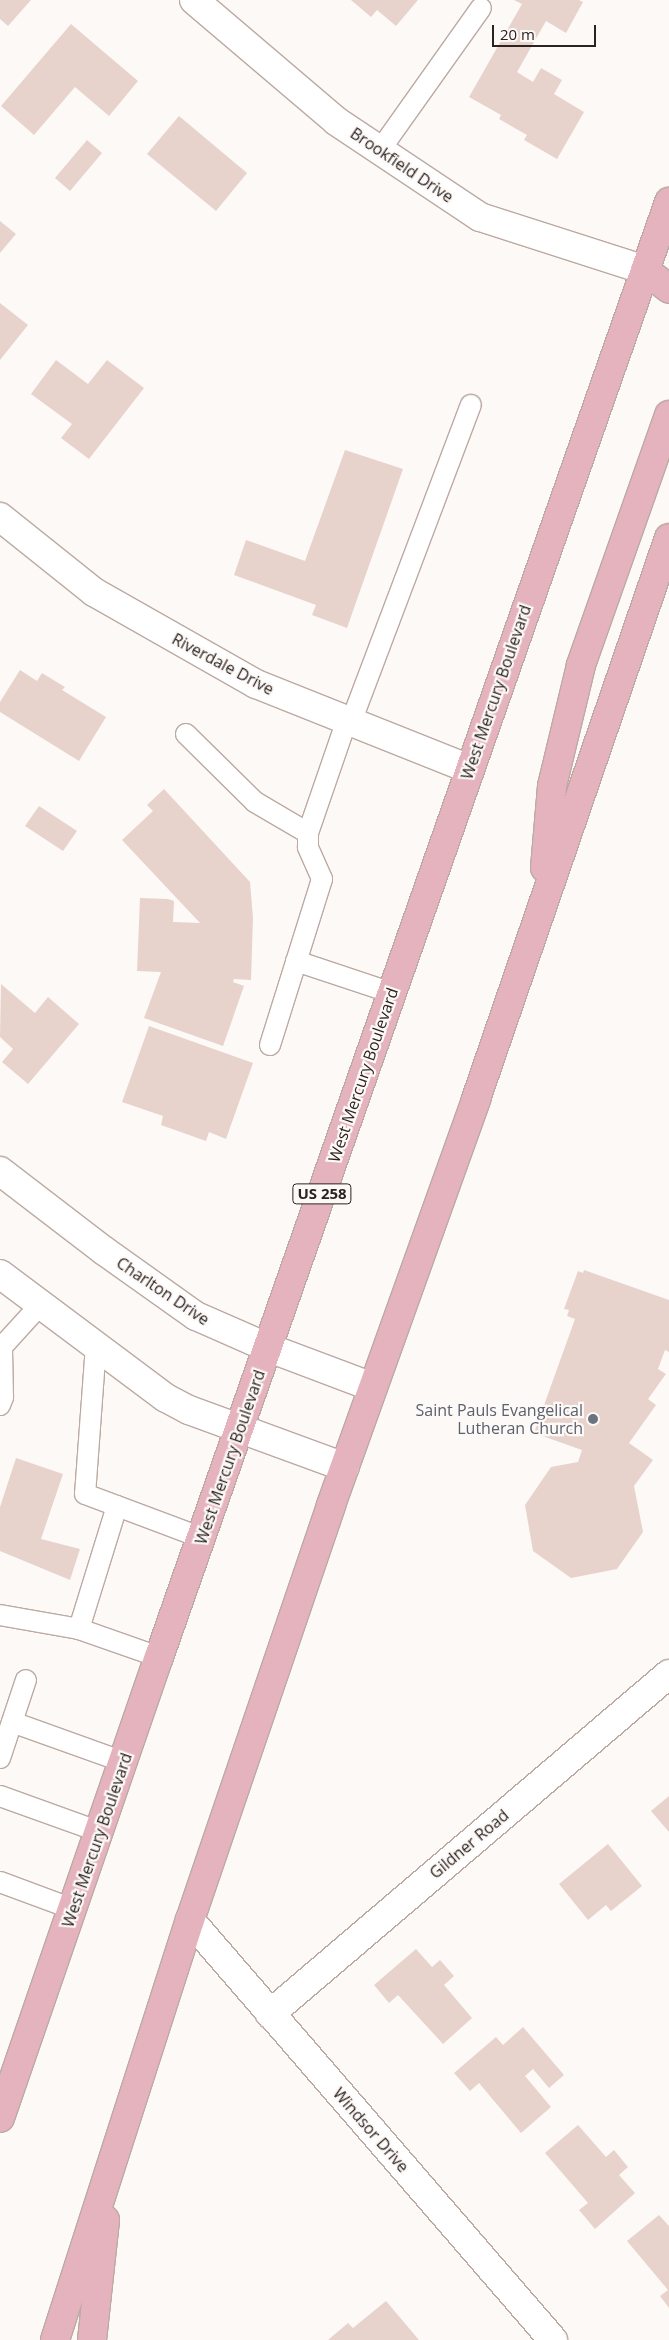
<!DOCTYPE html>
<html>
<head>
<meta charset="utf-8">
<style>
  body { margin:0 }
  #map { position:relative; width:669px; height:2340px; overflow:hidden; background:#fdf9f7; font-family:"Open Sans",sans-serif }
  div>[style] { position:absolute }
  .building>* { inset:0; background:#e7d3cc }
  .roads { filter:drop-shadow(1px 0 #bcaaa2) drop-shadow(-1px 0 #bcaaa2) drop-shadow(0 1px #bcaaa2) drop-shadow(0 -1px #bcaaa2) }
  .service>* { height:20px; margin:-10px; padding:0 10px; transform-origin:10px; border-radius:10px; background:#fff }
  .minor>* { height:28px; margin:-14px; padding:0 14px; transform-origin:14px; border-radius:14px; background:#fff }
  .primary>* { height:28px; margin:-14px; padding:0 14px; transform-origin:14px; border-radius:14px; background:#e5b3be }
  .dots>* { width:14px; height:14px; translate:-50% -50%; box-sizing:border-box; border:2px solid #fdf9f7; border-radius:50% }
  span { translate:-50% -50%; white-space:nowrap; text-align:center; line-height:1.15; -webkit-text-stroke:4.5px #fdf9f7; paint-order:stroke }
  .shield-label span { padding:1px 4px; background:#fdf9f7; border:1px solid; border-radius:4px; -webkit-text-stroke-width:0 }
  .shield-label { font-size:15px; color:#2a2320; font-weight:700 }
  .street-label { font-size:16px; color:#2a2320 }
  .worship-label { font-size:16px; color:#5b616d }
  .right { translate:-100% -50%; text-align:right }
  .scale { position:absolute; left:492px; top:25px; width:104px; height:22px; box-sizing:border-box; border:2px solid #2a2320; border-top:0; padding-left:6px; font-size:15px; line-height:18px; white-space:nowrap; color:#2a2320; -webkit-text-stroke:4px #fdf9f7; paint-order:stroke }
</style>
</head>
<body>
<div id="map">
  <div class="building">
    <i style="clip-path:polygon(0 0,31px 0,8px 26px,0 19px)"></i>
    <i style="clip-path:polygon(351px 0,418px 0,396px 26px,377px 10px,371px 17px)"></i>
    <i style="clip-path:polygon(514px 0,579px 0,583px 2px,566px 33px,546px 21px,517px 72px,533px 82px,541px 68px,562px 80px,554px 94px,584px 112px,557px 159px,524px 140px,527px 135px,499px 119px,501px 115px,469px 97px,522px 4px)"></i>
    <i style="clip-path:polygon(71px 24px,138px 81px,109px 116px,75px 87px,34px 135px,1px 106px)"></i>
    <i style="clip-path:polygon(179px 116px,247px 173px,216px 211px,147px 154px)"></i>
    <i style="clip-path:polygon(87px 140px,102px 153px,70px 191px,55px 178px)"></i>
    <i style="clip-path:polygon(0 221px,16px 234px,0 253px)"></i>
    <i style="clip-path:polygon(0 303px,28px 325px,0 360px)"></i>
    <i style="clip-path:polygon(56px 360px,88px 384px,107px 360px,144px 388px,89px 459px,61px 438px,72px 424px,31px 394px)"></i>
    <i style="clip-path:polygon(345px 450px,403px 469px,347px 628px,312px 615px,316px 605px,234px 575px,246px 540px,305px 561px)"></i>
    <i style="clip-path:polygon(20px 670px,37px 681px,42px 673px,65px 687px,62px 690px,106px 717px,79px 761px,0 712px,0 702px)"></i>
    <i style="clip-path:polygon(164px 789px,250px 882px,253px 918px,251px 980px,234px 979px,233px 982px,244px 986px,223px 1046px,144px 1018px,161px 972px,137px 971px,140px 898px,168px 899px,174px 901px,173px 922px,200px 923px,122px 840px,153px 811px,147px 805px)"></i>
    <i style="clip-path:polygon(39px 806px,77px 831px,63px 851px,25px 826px)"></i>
    <i style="clip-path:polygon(1px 984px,35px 1013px,48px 997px,79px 1024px,28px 1084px,2px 1062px,13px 1049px,0 1037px)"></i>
    <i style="clip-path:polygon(149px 1026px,253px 1063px,226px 1139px,209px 1132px,206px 1141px,161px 1125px,163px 1116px,122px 1102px)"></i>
    <i style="clip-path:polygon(584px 1270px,669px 1300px,669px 1352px,665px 1350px,658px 1369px,666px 1374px,648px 1399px,656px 1405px,629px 1443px,653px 1460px,634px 1486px,643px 1532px,617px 1569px,571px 1578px,533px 1551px,525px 1505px,551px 1467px,578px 1462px,582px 1450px,534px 1433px,575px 1319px,567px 1316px,569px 1310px,564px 1309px,578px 1271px,583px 1273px)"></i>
    <i style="clip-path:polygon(16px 1458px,63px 1474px,41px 1539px,80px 1549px,70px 1580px,0 1551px,0 1507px)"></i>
    <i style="clip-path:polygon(669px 1796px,669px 1832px,651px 1811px)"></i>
    <i style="clip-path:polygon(608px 1844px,642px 1886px,611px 1911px,606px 1905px,588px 1920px,559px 1884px)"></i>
    <i style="clip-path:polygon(416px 1949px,432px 1967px,440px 1960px,454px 1976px,444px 1985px,472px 2018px,443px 2044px,398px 1995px,389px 2003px,374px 1985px)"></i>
    <i style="clip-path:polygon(523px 2027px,564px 2075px,549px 2088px,533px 2069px,525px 2076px,551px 2107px,521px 2133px,479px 2083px,470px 2091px,454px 2073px,496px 2037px,503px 2045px)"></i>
    <i style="clip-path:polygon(578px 2125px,606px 2157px,614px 2150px,628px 2167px,619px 2175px,635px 2193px,595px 2229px,579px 2210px,588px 2203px,545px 2153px)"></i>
    <i style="clip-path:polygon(659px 2215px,669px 2226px,669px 2308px,660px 2296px,668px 2290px,627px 2241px)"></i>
    <i style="clip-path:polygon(386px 2301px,419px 2340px,328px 2340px,348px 2323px,353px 2328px)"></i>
  </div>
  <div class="roads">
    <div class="service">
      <i style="left:380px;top:150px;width:174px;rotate:-54.6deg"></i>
      <i style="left:351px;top:722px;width:339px;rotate:-69.3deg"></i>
      <i style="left:186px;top:734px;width:97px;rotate:44.6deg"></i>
      <i style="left:255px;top:802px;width:61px;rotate:30.3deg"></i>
      <i style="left:296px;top:961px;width:101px;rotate:18.4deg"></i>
      <i style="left:270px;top:1045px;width:174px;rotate:-72.6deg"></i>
      <i style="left:322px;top:879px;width:35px;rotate:-114deg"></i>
      <i style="left:308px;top:847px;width:14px;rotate:-90deg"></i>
      <i style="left:308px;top:833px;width:120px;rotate:-71deg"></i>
      <i style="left:96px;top:1345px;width:149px;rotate:94.2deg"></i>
      <i style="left:85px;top:1494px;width:125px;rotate:20.6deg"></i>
      <i style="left:0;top:1349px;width:61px;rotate:-47.7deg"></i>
      <i style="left:0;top:1405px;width:9px;rotate:-69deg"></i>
      <i style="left:3px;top:1397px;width:49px;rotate:-91.2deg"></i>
      <i style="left:117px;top:1506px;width:129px;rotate:107.2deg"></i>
      <i style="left:79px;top:1629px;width:85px;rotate:19.3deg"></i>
      <i style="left:0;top:1615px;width:80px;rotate:10deg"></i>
      <i style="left:12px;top:1722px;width:119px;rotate:19.7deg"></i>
      <i style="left:0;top:1758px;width:82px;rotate:-71.6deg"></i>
      <i style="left:0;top:1796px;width:106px;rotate:19.8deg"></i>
      <i style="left:0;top:1882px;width:78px;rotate:20.3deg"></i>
    </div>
    <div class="minor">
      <i style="left:194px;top:0;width:187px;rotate:40.4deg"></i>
      <i style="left:336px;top:121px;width:173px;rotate:33.7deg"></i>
      <i style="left:480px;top:217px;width:173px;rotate:17.8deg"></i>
      <i style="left:0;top:517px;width:120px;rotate:38.6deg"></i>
      <i style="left:94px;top:592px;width:186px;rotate:29.6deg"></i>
      <i style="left:256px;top:684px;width:230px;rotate:21.7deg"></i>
      <i style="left:0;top:1171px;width:130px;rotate:37.5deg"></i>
      <i style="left:103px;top:1250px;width:114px;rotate:35.4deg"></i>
      <i style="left:196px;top:1316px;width:80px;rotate:23.7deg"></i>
      <i style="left:269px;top:1348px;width:111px;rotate:20.6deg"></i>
      <i style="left:0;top:1274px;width:207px;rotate:36.8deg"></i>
      <i style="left:166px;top:1398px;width:26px;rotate:28deg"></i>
      <i style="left:189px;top:1410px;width:166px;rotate:20.1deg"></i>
      <i style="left:190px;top:1920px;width:555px;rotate:49.16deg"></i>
      <i style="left:270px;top:2014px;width:524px;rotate:-40.44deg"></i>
    </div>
    <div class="primary">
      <i style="left:645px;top:270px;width:31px;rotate:38deg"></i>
      <i style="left:545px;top:868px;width:82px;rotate:-85.1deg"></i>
      <i style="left:552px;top:786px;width:124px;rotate:-76.5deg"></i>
      <i style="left:581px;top:665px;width:265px;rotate:-70.6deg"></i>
      <i style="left:0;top:2118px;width:488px;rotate:-71deg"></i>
      <i style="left:159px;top:1657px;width:1542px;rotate:-70.68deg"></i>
      <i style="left:55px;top:2340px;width:441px;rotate:-72.2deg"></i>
      <i style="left:190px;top:1920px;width:438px;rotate:-71.2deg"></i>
      <i style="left:331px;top:1505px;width:431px;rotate:-70.3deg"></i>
      <i style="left:476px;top:1099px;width:593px;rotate:-71.02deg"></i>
      <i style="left:92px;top:2340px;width:121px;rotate:-83.8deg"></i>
    </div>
  </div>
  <div class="dots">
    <i style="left:593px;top:1419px;background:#6b7280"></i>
  </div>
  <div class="shield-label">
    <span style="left:322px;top:1194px">US 258</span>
  </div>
  <div class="street-label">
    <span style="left:402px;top:165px;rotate:34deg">Brookfield Drive</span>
    <span style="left:223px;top:664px;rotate:28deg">Riverdale Drive</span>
    <span style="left:496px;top:692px;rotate:-71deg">West Mercury Boulevard</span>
    <span style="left:363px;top:1075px;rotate:-71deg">West Mercury Boulevard</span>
    <span style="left:163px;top:1291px;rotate:34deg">Charlton Drive</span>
    <span style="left:230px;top:1457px;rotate:-71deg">West Mercury Boulevard</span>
    <span style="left:97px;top:1840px;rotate:-71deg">West Mercury Boulevard</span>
    <span style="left:469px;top:1844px;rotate:-40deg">Gildner Road</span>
    <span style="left:371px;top:2130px;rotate:49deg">Windsor Drive</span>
  </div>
  <div class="worship-label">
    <span class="right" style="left:583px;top:1419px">Saint Pauls Evangelical<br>Lutheran Church</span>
  </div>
  <div class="scale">20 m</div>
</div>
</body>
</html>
